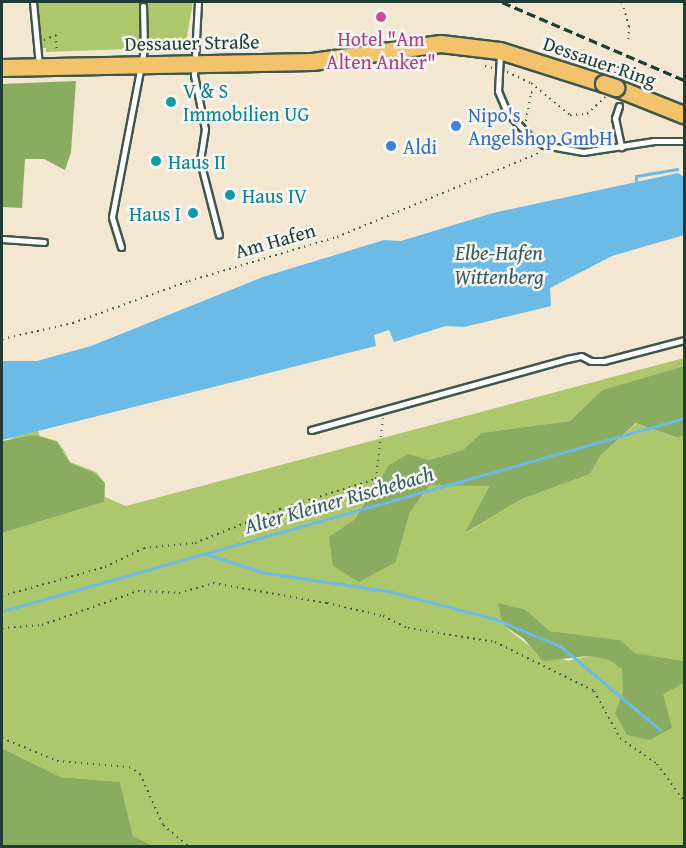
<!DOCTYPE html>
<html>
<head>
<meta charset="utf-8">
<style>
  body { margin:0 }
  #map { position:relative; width:686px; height:848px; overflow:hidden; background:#f3e7d2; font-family:"Gentium Book Plus",serif }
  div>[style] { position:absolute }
  .green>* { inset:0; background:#adc76d }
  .forest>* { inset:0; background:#8aac60 }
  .water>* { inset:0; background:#6bbbe6 }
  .stream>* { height:3px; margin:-1.5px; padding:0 1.5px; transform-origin:1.5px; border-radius:1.5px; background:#6bbbe6 }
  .path>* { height:2px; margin-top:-1px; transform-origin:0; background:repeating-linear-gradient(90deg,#3f564c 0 1.5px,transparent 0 6px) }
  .roads { filter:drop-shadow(2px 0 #3f564c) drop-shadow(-2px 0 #3f564c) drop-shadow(0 2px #3f564c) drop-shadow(0 -2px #3f564c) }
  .service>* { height:5px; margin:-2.5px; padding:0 2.5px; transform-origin:2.5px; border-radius:2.5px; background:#fff }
  .primary>* { height:16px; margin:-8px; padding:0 8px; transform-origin:8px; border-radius:8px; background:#f2c36a }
  .rail>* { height:3px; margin-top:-1.5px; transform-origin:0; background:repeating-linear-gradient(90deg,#1f3d34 0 9px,transparent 0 13.5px) }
  .bridges { filter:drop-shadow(2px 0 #3f564c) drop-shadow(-2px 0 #3f564c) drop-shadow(0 2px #3f564c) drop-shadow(0 -2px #3f564c) }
  .primary-bridge>* { height:16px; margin:-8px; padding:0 8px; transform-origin:8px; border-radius:8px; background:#f2c36a }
  .dots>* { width:16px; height:16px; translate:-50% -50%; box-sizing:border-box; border:3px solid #f6f6f2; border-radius:50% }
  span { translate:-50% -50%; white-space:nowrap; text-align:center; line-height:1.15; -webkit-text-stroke:5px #f6f6f2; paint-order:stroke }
  .hotel-label { font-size:20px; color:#b23c85 }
  .street-label { font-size:20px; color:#1f3d34 }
  .culture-label { font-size:20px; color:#0d838f }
  .left { translate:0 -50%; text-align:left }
  .right { translate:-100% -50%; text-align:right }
  .shop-label { font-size:20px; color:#366cbe }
  .water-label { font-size:21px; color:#325c60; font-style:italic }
  .frame { position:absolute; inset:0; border:3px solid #1f3d34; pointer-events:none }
</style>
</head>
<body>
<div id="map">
  <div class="green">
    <i style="clip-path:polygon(38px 2px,193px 2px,185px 47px,46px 52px,46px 48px,40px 48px)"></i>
    <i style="clip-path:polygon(684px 358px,684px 366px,602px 390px,570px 421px,481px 433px,463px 450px,429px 460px,389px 465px,354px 520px,396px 562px,410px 512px,430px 485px,489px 485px,466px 533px,522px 499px,590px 474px,601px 455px,637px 423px,677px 438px,684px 435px,684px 661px,634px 653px,620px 640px,550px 631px,526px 610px,503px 625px,533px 649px,568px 661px,588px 656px,609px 660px,623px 669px,623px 691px,615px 713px,684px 683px,684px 846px,154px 846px,133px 836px,120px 782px,61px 777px,2px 748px,2px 533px,104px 502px,105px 483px,95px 473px,69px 463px,64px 452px,10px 438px,2px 440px,38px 431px,40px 436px,57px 441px,65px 452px,70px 462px,96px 472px,105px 483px,105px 497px,126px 506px)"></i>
  </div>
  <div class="forest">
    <i style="clip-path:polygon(76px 81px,71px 152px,65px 170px,44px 159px,25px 159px,22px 208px,2px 207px,2px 84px)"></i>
    <i style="clip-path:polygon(684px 366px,684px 435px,678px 438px,636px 423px,601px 455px,590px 474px,522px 499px,465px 533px,489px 486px,430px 485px,410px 512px,396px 562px,359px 582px,333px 566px,329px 537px,354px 520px,389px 465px,408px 454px,429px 460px,463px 450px,481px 433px,570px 421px,602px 390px)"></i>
    <i style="clip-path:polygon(35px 435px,57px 442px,70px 463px,95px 473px,105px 483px,104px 502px,2px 533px,2px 441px)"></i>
    <i style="clip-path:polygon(498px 603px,526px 610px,550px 631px,620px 640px,635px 653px,684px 661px,684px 683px,663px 694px,672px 728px,650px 740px,627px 735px,615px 713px,623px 691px,622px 669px,609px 660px,588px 656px,543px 661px,524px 639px,503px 625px)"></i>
    <i style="clip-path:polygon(2px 748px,61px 777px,120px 782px,133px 836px,154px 846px,2px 846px)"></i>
  </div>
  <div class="water">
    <i style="clip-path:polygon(678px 173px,684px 177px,684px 235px,612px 256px,550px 288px,551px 306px,464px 327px,446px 326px,394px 342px,389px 330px,374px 335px,376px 346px,2px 440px,2px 361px,37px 361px,91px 346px,263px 277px,384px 240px,401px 241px,493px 213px)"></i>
  </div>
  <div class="stream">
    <i style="left:636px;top:180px;width:4px;rotate:-90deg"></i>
    <i style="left:636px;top:176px;width:42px;rotate:-9.7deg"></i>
    <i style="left:206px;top:554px;width:58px;rotate:18.1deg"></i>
    <i style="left:261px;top:572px;width:128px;rotate:8.5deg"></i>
    <i style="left:388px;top:591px;width:111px;rotate:14.7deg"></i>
    <i style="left:495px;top:619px;width:70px;rotate:22.6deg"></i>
    <i style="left:560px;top:646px;width:131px;rotate:40deg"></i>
    <i style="left:2px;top:611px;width:709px;rotate:-15.8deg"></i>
  </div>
  <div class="path">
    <i style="left:622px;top:2px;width:25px;rotate:74deg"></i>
    <i style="left:629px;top:26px;width:18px;rotate:93deg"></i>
    <i style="left:56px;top:35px;width:18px;rotate:87deg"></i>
    <i style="left:44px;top:40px;width:18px;rotate:-22deg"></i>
    <i style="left:485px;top:66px;width:8px;rotate:14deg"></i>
    <i style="left:507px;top:72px;width:26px;rotate:25deg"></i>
    <i style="left:531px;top:83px;width:50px;rotate:39.4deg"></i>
    <i style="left:570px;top:115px;width:17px;rotate:-3deg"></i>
    <i style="left:587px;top:114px;width:25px;rotate:-43deg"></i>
    <i style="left:615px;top:73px;width:16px;rotate:-63deg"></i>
    <i style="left:526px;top:121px;width:28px;rotate:-80deg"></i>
    <i style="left:531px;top:93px;width:6px;rotate:-39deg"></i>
    <i style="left:2px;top:339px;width:73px;rotate:-12.7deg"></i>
    <i style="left:73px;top:323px;width:123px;rotate:-19.9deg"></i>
    <i style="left:189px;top:281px;width:154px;rotate:-16.6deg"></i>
    <i style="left:337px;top:237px;width:221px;rotate:-22.6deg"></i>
    <i style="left:2px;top:596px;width:107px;rotate:-15.7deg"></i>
    <i style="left:105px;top:567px;width:43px;rotate:-26deg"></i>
    <i style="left:144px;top:548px;width:51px;rotate:-5.6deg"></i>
    <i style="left:195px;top:543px;width:92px;rotate:-21.8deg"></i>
    <i style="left:280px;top:509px;width:101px;rotate:-17.4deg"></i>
    <i style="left:376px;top:479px;width:61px;rotate:-83.5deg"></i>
    <i style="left:2px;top:628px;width:40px;rotate:-4.3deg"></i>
    <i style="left:42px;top:625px;width:102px;rotate:-19.5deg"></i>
    <i style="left:138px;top:591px;width:41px;rotate:2.8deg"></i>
    <i style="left:179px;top:593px;width:35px;rotate:-16deg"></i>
    <i style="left:213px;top:583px;width:116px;rotate:10deg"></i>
    <i style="left:327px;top:603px;width:57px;rotate:13.1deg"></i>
    <i style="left:383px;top:616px;width:28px;rotate:26deg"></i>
    <i style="left:408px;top:628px;width:88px;rotate:9.1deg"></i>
    <i style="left:495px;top:642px;width:110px;rotate:26.3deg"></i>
    <i style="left:594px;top:691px;width:54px;rotate:61deg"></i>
    <i style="left:620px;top:738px;width:45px;rotate:35.1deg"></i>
    <i style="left:657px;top:764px;width:46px;rotate:53.9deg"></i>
    <i style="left:2px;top:738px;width:60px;rotate:22.7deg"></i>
    <i style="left:57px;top:761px;width:72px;rotate:4.8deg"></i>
    <i style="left:129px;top:767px;width:13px;rotate:32deg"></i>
    <i style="left:140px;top:774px;width:56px;rotate:65.7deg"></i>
    <i style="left:163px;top:825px;width:33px;rotate:40deg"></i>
  </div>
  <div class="roads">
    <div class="service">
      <i style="left:33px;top:2px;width:63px;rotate:84.6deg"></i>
      <i style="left:198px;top:2px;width:73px;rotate:93.1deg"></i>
      <i style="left:194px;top:75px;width:55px;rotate:78.5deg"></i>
      <i style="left:205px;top:129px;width:32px;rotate:99deg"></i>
      <i style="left:200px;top:161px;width:76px;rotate:75.6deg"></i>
      <i style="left:500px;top:54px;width:37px;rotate:93deg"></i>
      <i style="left:498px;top:91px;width:23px;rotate:67deg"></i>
      <i style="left:507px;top:112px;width:35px;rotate:47deg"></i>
      <i style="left:531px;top:138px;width:15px;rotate:28deg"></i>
      <i style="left:544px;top:145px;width:40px;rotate:10deg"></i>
      <i style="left:583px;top:152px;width:72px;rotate:-8.8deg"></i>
      <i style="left:654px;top:141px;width:30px"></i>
      <i style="left:619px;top:106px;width:13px;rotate:108deg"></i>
      <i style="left:615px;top:118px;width:30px;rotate:78deg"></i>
      <i style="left:2px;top:239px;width:42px;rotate:4.1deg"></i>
      <i style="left:121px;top:247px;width:31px;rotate:-107deg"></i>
      <i style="left:112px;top:217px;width:171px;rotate:-79.2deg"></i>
      <i style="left:144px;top:49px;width:43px;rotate:-91.3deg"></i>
      <i style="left:311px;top:430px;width:266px;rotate:-15.5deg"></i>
      <i style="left:567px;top:359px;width:14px;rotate:-12deg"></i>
      <i style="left:581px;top:356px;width:11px;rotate:27deg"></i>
      <i style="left:591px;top:361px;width:13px"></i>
      <i style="left:604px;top:361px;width:83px;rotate:-14.7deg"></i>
    </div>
    <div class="primary">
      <i style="left:2px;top:68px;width:311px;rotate:-1.1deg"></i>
      <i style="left:313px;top:62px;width:129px;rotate:-8deg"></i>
      <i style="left:441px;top:44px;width:59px;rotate:6.8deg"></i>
      <i style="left:500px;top:51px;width:109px;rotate:17.6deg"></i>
      <i style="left:616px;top:88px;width:73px;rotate:21.7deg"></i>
    </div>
  </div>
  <div class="rail">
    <i style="left:502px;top:2px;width:198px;rotate:23.2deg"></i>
  </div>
  <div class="bridges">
    <div class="primary-bridge">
      <i style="left:604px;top:84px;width:13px;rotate:18deg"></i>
    </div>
  </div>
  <div class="dots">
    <i style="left:381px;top:17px;background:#d1479c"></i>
    <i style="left:171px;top:102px;background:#0f9aa8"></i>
    <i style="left:456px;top:126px;background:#3f7fe0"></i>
    <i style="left:391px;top:146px;background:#3f7fe0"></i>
    <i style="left:156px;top:161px;background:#0f9aa8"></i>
    <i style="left:230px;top:195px;background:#0f9aa8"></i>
    <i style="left:193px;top:213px;background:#0f9aa8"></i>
  </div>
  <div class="hotel-label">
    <span style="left:381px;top:50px">Hotel "Am<br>Alten Anker"</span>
  </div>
  <div class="street-label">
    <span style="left:192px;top:42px;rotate:-1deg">Dessauer Straße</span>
    <span style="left:600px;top:61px;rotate:19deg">Dessauer Ring</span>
    <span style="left:275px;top:240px;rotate:-16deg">Am Hafen</span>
  </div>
  <div class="culture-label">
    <span class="left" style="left:183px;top:102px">V &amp; S<br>Immobilien UG</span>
    <span class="left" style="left:168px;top:161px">Haus II</span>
    <span class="left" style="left:242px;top:195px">Haus IV</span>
    <span class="right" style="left:181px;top:213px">Haus I</span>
  </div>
  <div class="shop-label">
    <span class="left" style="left:468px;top:126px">Nipo's<br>Angelshop GmbH</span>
    <span class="left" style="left:403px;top:146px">Aldi</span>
  </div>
  <div class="water-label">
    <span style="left:499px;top:265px">Elbe-Hafen<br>Wittenberg</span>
    <span style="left:339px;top:500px;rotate:-16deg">Alter Kleiner Rischebach</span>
  </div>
  <div class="frame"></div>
</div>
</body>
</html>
